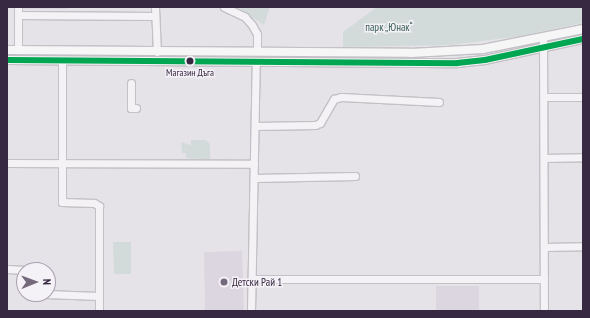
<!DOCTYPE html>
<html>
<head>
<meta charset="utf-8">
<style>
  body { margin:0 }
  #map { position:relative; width:590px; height:318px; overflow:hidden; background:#e6e3e8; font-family:"PT Sans Narrow",sans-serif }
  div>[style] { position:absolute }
  .built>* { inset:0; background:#dcd6e0 }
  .green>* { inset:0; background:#d2dbda }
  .roads { filter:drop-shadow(1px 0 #c3c0c6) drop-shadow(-1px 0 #c3c0c6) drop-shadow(0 1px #c3c0c6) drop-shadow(0 -1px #c3c0c6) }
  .minor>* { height:7px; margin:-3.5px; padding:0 3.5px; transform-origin:3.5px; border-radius:3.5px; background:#f4f2f5 }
  .major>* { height:8px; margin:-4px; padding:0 4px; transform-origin:4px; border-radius:4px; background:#f7f6f7 }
  .bus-1>* { height:6px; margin:-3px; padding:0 3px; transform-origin:3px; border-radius:3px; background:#00a651 }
  .dots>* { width:11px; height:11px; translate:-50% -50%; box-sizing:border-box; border:2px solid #f4f1f7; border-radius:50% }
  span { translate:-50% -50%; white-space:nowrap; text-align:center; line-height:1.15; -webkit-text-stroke:3px #f4f1f7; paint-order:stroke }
  .bus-label { font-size:10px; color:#382942 }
  .park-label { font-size:11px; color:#375e55 }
  .poi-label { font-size:11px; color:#382942 }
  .left { translate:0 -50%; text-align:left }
  .frame { position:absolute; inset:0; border:8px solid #382942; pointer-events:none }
  .north { position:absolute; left:16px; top:262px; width:40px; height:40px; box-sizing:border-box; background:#f4f1f7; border:1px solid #a9a1af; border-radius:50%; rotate:89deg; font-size:11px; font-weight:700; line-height:16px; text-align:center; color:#382942 }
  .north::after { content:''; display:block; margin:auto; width:14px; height:18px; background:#756a7c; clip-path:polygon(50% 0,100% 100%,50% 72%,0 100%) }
</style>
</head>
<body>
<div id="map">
  <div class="built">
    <i style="clip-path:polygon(20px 7px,68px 7px,68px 9px,20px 9px)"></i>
    <i style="clip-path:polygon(242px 251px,244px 311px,205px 311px,204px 252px)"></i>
    <i style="clip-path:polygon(436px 286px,479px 286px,479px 311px,436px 311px)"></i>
  </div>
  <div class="green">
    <i style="clip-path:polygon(237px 7px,270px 7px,264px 25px)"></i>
    <i style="clip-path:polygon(377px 7px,583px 7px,583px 23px,521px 36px,451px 45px,343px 47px,343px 32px)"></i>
    <i style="clip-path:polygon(191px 140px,206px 140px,210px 144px,210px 160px,186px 158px,186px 153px,182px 153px,181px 142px,191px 145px)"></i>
    <i style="clip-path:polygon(113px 242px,131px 242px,131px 274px,114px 274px)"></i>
  </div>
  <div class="roads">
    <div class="minor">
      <i style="left:18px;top:7px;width:43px;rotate:90deg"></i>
      <i style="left:155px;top:7px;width:45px;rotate:87.5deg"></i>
      <i style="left:224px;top:7px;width:23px;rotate:25deg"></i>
      <i style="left:245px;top:17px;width:11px;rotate:49deg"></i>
      <i style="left:252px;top:25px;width:10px;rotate:61deg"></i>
      <i style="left:257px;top:34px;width:17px;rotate:90deg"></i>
      <i style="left:18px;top:15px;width:137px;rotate:0.4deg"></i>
      <i style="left:543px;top:38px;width:273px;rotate:89.8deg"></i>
      <i style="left:62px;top:61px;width:141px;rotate:90deg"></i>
      <i style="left:62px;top:202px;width:32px;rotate:2deg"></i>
      <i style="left:94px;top:203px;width:6px;rotate:31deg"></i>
      <i style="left:99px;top:206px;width:105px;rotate:90deg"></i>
      <i style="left:131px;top:83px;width:25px;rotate:90deg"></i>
      <i style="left:131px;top:108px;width:5px"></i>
      <i style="left:544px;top:97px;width:39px"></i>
      <i style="left:255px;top:126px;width:60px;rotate:-1deg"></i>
      <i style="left:315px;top:125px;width:5px;rotate:-22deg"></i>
      <i style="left:320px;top:123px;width:28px;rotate:-60deg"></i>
      <i style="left:334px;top:99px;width:7px;rotate:-16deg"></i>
      <i style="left:341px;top:97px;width:98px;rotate:2.9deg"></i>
      <i style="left:544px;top:158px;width:39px;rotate:-1deg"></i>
      <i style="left:7px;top:163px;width:247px;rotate:0.2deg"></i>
      <i style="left:254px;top:178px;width:101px;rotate:-1.1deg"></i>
      <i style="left:544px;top:247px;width:39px;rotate:-1deg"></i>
      <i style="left:7px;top:269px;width:19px;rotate:3deg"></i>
      <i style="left:252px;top:279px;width:292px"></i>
      <i style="left:46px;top:294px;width:53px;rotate:2.2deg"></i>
      <i style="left:251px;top:311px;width:250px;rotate:-88.9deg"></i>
    </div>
    <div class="major">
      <i style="left:7px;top:50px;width:404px;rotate:0.4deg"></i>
      <i style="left:411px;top:53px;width:72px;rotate:-3.2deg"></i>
      <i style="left:483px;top:49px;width:102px;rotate:-11.3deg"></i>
      <i style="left:7px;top:60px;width:450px;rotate:0.4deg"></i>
      <i style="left:457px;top:63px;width:28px;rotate:-6deg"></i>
      <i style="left:485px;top:60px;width:100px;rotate:-12.1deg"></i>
    </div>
  </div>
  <div class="bus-1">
    <i style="left:7px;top:60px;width:450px;rotate:0.4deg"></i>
    <i style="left:457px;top:63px;width:28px;rotate:-6deg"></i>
    <i style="left:485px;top:60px;width:100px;rotate:-12.1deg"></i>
  </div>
  <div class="dots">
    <i style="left:190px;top:61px;background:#382942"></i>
    <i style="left:224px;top:282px;background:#756a7c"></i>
  </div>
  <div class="bus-label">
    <span style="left:190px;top:73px">Магазин Дъга</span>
  </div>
  <div class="park-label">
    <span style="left:389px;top:27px">парк „Юнак“</span>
  </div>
  <div class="poi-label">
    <span class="left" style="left:232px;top:282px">Детски Рай 1</span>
  </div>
  <div class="frame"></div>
  <div class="north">N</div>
</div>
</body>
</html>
